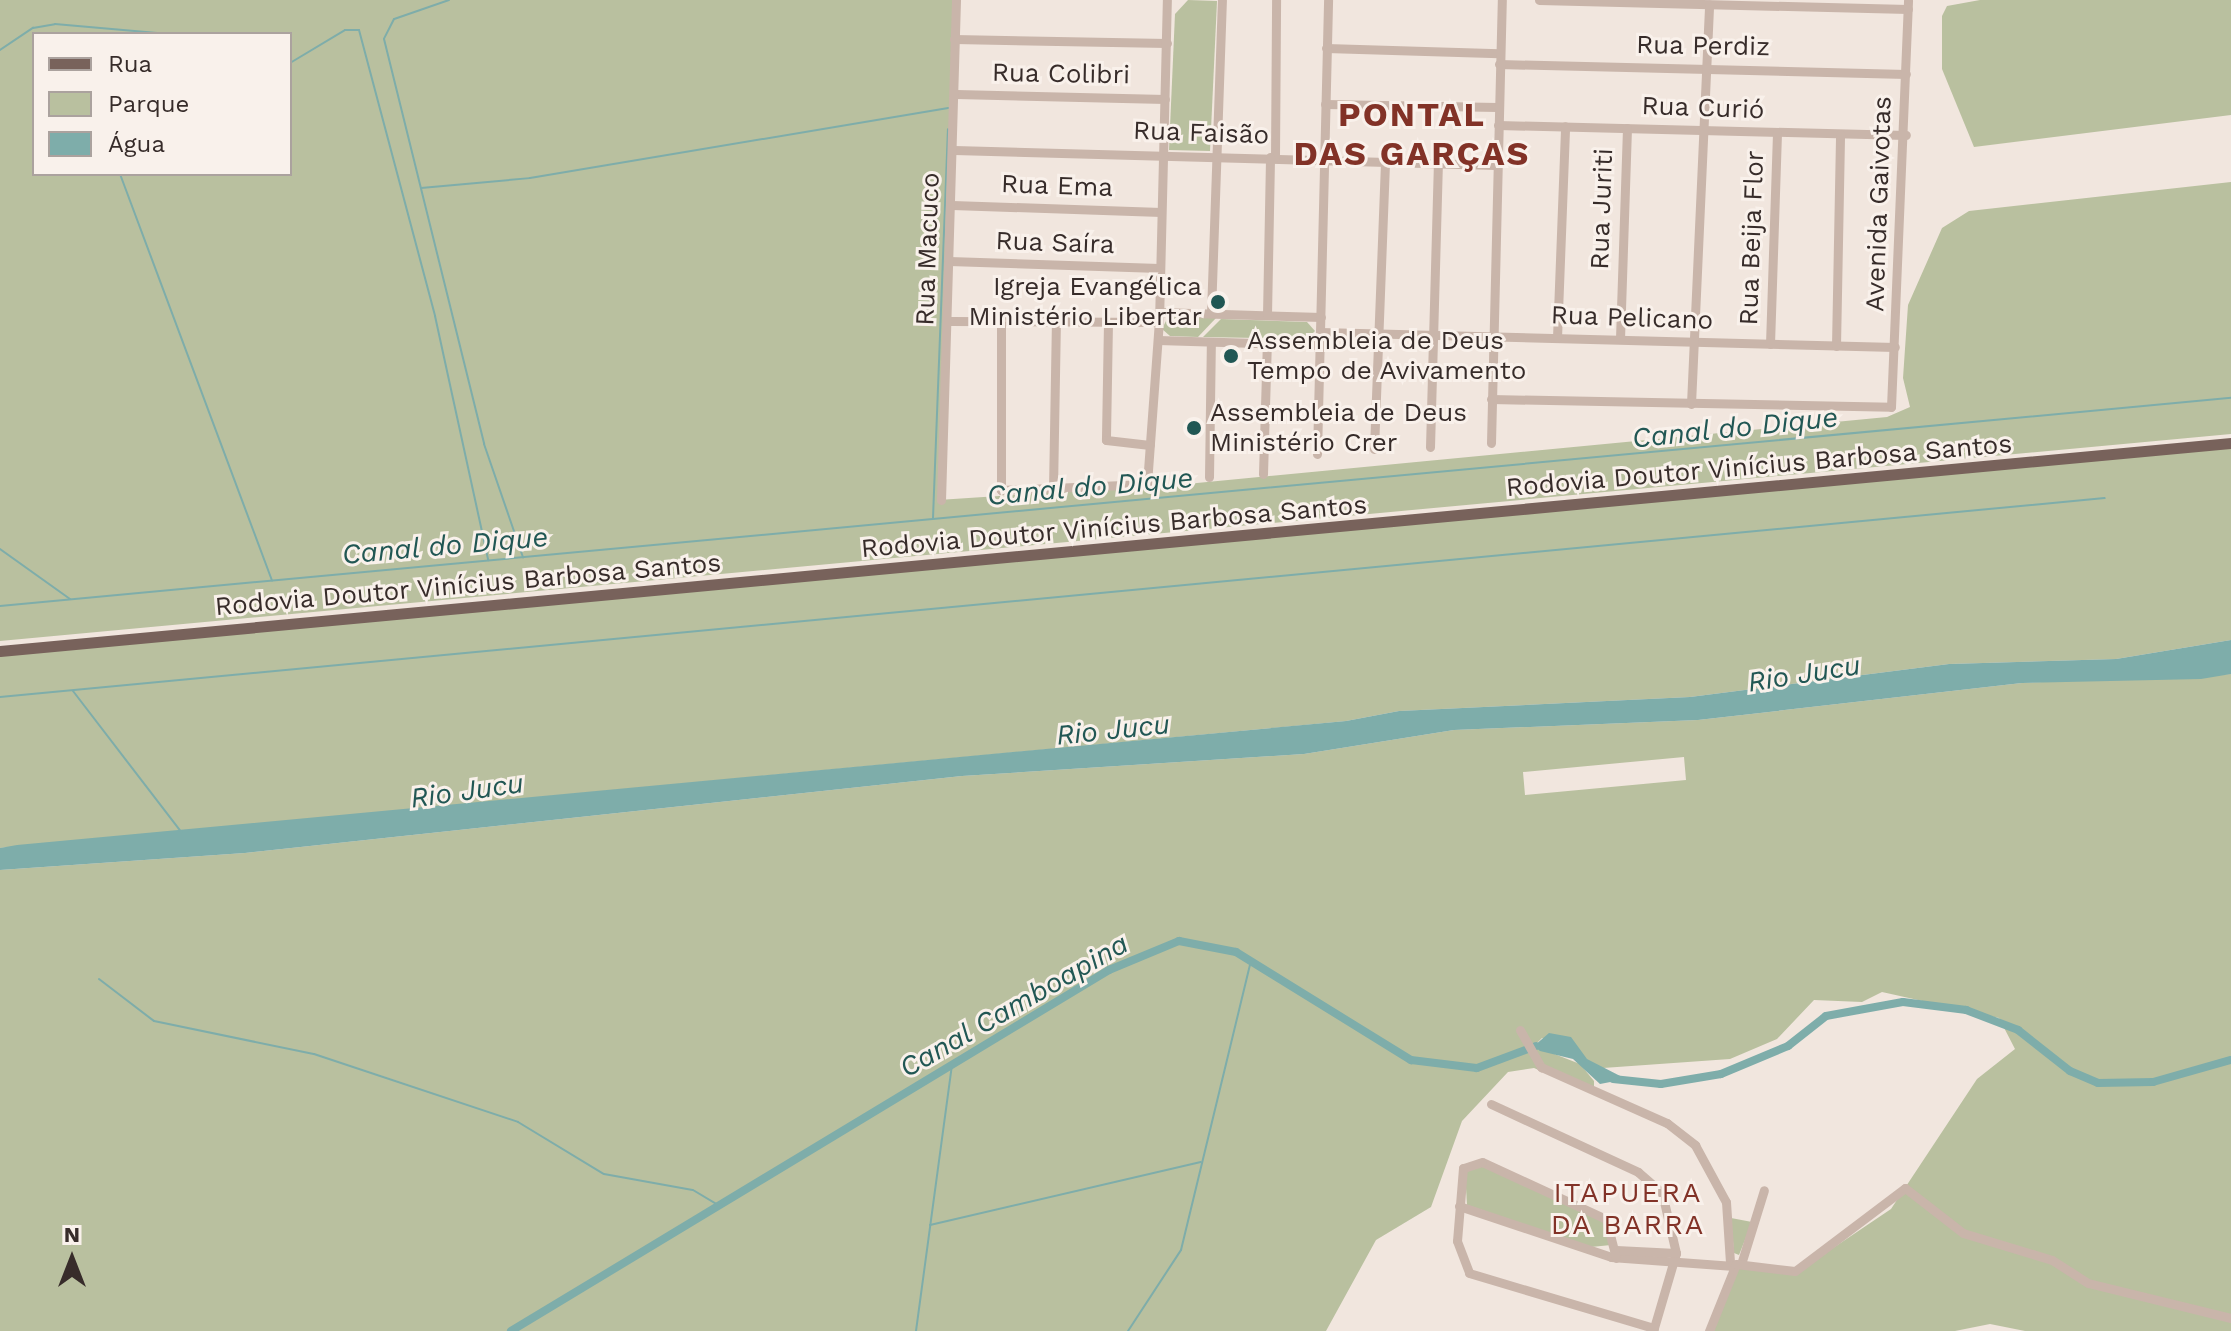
<!DOCTYPE html>
<html>
<head>
<meta charset="utf-8">
<style>
  body { margin:0 }
  #map { position:relative; width:2231px; height:1331px; overflow:hidden; background:#f1e6de; font-family:"Work Sans",sans-serif }
  div>[style] { position:absolute }
  .green>* { inset:0; background:#b9c09f }
  .water>* { inset:0; background:#7eadaa }
  .stream>* { height:2px; margin:-1px; padding:0 1px; transform-origin:1px; border-radius:1px; background:#7eadaa }
  .canal>* { height:8px; margin:-4px; padding:0 4px; transform-origin:4px; border-radius:4px; background:#7eadaa }
  .minor>* { height:9px; margin:-4.5px; padding:0 4.5px; transform-origin:4.5px; border-radius:4.5px; background:#c9b5aa }
  .major>* { height:11px; margin:-5.5px; padding:0 5.5px; transform-origin:5.5px; border-radius:5.5px; background:#78625b }
  .dots>* { width:22px; height:22px; translate:-50% -50%; box-sizing:border-box; border:4px solid #f9f1eb; border-radius:50% }
  span { translate:-50% -50%; white-space:nowrap; text-align:center; line-height:1.15; -webkit-text-stroke:6px #f9f1eb; paint-order:stroke }
  .street-label { font-size:26px; color:#372c2a }
  .poi-label { font-size:26px; color:#372c2a }
  .right { translate:-100% -50%; text-align:right }
  .left { translate:0 -50%; text-align:left }
  .water-label { font-size:28px; color:#215754; font-style:italic }
  .neighbourhood-label { font-size:28px; color:#823227; letter-spacing:2px }
  .district-label { font-size:34px; color:#823227; font-weight:700; letter-spacing:2px }
  .legend { position:absolute; left:32px; top:32px; width:260px; height:144px; box-sizing:border-box; background:#f9f1eb; border:2px solid #aba29e; margin:0; padding:10px 14px; list-style:none; font-size:24px; color:#372c2a }
  .legend li { display:flex; align-items:center; gap:16px; height:40px }
  .legend b { width:40px; border:2px solid #aba29e }
  .north { position:absolute; left:32px; top:1219px; width:80px; height:80px; -webkit-text-stroke:6px #f9f1eb; paint-order:stroke; rotate:0deg; font-size:22px; font-weight:700; line-height:32px; text-align:center; color:#372c2a }
  .north::after { content:''; display:block; margin:auto; width:28px; height:36px; background:#372c2a; clip-path:polygon(50% 0,100% 100%,50% 72%,0 100%) }
</style>
</head>
<body>
<div id="map">
  <div class="green">
    <i style="clip-path:polygon(evenodd,0 0,956px 0,938px 500px,1197px 483px,1887px 417px,1910px 407px,1903px 378px,1908px 305px,1942px 228px,1969px 211px,2231px 182px,2231px 434px,0 641px,0 0,34px 34px,290px 34px,290px 174px,34px 174px,34px 34px)"></i>
    <i style="clip-path:polygon(1188px 0,1217px 1px,1210px 151px,1169px 150px,1175px 14px)"></i>
    <i style="clip-path:polygon(1980px 0,2231px 0,2231px 115px,1974px 147px,1942px 69px,1942px 16px,1947px 6px)"></i>
    <i style="clip-path:polygon(1168px 317px,1171px 317px,1216px 318px,1198px 337px,1170px 336px,1162px 329px)"></i>
    <i style="clip-path:polygon(1221px 319px,1307px 322px,1315px 331px,1307px 339px,1203px 337px)"></i>
    <i style="clip-path:polygon(2231px 446px,2231px 640px,2116px 659px,1949px 664px,1690px 697px,1399px 711px,1346px 721px,0 848px,0 654px)"></i>
    <i style="clip-path:polygon(evenodd,2231px 674px,2231px 1331px,2025px 1331px,1990px 1324px,1955px 1331px,1713px 1331px,1738px 1267px,1796px 1273px,1891px 1209px,1977px 1079px,2015px 1049px,1999px 1018px,1882px 992px,1862px 1002px,1814px 1000px,1777px 1039px,1730px 1059px,1603px 1068px,1542px 1038px,1534px 1046px,1580px 1064px,1594px 1081px,1594px 1094px,1534px 1068px,1508px 1072px,1462px 1121px,1431px 1207px,1376px 1240px,1326px 1331px,0 1331px,0 870px,245px 853px,962px 776px,1304px 754px,1454px 730px,1698px 720px,2022px 683px,2231px 674px,1684px 757px,1686px 780px,1525px 795px,1523px 772px,1684px 757px)"></i>
    <i style="clip-path:polygon(1477px 1163px,1605px 1221px,1611px 1245px,1591px 1247px,1467px 1205px,1465px 1171px)"></i>
    <i style="clip-path:polygon(1731px 1218px,1752px 1222px,1739px 1255px,1734px 1253px)"></i>
  </div>
  <div class="water">
    <i style="clip-path:polygon(2231px 640px,2231px 674px,2201px 679px,2022px 683px,1698px 720px,1454px 730px,1304px 754px,962px 776px,245px 853px,0 870px,0 848px,17px 845px,1346px 721px,1399px 711px,1690px 697px,1949px 664px,2116px 659px)"></i>
    <i style="clip-path:polygon(1549px 1033px,1571px 1037px,1587px 1059px,1626px 1079px,1600px 1084px,1573px 1059px,1540px 1051px,1534px 1046px)"></i>
  </div>
  <div class="stream">
    <i style="left:449px;top:0;width:58px;rotate:160.9deg"></i>
    <i style="left:394px;top:19px;width:22px;rotate:117deg"></i>
    <i style="left:384px;top:39px;width:417px;rotate:76.1deg"></i>
    <i style="left:484px;top:444px;width:120px;rotate:71deg"></i>
    <i style="left:0;top:50px;width:40px;rotate:-34deg"></i>
    <i style="left:33px;top:28px;width:22px;rotate:-10deg"></i>
    <i style="left:55px;top:24px;width:114px;rotate:5deg"></i>
    <i style="left:290px;top:63px;width:64px;rotate:-31deg"></i>
    <i style="left:345px;top:30px;width:14px"></i>
    <i style="left:359px;top:30px;width:296px;rotate:75.1deg"></i>
    <i style="left:435px;top:316px;width:250px;rotate:77.7deg"></i>
    <i style="left:120px;top:174px;width:434px;rotate:69.5deg"></i>
    <i style="left:421px;top:188px;width:109px;rotate:-5.2deg"></i>
    <i style="left:530px;top:178px;width:424px;rotate:-9.5deg"></i>
    <i style="left:933px;top:518px;width:389px;rotate:-87.8deg"></i>
    <i style="left:0;top:549px;width:86px;rotate:35.5deg"></i>
    <i style="left:0;top:606px;width:2241px;rotate:-5.33deg"></i>
    <i style="left:73px;top:691px;width:178px;rotate:52.5deg"></i>
    <i style="left:0;top:697px;width:2114px;rotate:-5.4deg"></i>
    <i style="left:99px;top:979px;width:69px;rotate:37.4deg"></i>
    <i style="left:154px;top:1021px;width:163px;rotate:11.7deg"></i>
    <i style="left:314px;top:1054px;width:215px;rotate:18.4deg"></i>
    <i style="left:518px;top:1122px;width:100px;rotate:31.2deg"></i>
    <i style="left:604px;top:1174px;width:90px;rotate:10.2deg"></i>
    <i style="left:693px;top:1190px;width:31px;rotate:31deg"></i>
    <i style="left:930px;top:1225px;width:278px;rotate:-13.1deg"></i>
    <i style="left:916px;top:1331px;width:268px;rotate:-82.3deg"></i>
    <i style="left:1128px;top:1331px;width:97px;rotate:-56.8deg"></i>
    <i style="left:1181px;top:1250px;width:297px;rotate:-76.4deg"></i>
  </div>
  <div class="canal">
    <i style="left:1613px;top:1079px;width:48px;rotate:5.9deg"></i>
    <i style="left:1661px;top:1084px;width:61px;rotate:-9.5deg"></i>
    <i style="left:1721px;top:1074px;width:73px;rotate:-22.7deg"></i>
    <i style="left:1788px;top:1046px;width:48px;rotate:-38.3deg"></i>
    <i style="left:1826px;top:1016px;width:78px;rotate:-10.3deg"></i>
    <i style="left:1903px;top:1002px;width:64px;rotate:7.2deg"></i>
    <i style="left:1966px;top:1010px;width:56px;rotate:21deg"></i>
    <i style="left:2018px;top:1030px;width:66px;rotate:38.3deg"></i>
    <i style="left:2070px;top:1071px;width:30px;rotate:23deg"></i>
    <i style="left:2098px;top:1083px;width:55px;rotate:-1deg"></i>
    <i style="left:2153px;top:1082px;width:81px;rotate:-15.8deg"></i>
    <i style="left:511px;top:1331px;width:699px;rotate:-31.12deg"></i>
    <i style="left:1109px;top:970px;width:76px;rotate:-22.5deg"></i>
    <i style="left:1179px;top:941px;width:58px;rotate:10.9deg"></i>
    <i style="left:1236px;top:952px;width:206px;rotate:31.7deg"></i>
    <i style="left:1411px;top:1060px;width:66px;rotate:6.9deg"></i>
    <i style="left:1477px;top:1068px;width:63px;rotate:-20.4deg"></i>
  </div>
  <div class="minor">
    <i style="left:1539px;top:0;width:369px;rotate:1.4deg"></i>
    <i style="left:954px;top:39px;width:213px;rotate:1.1deg"></i>
    <i style="left:1326px;top:48px;width:173px;rotate:1.7deg"></i>
    <i style="left:1499px;top:64px;width:407px;rotate:1.4deg"></i>
    <i style="left:956px;top:94px;width:209px;rotate:1.4deg"></i>
    <i style="left:1325px;top:104px;width:172px;rotate:1deg"></i>
    <i style="left:1498px;top:125px;width:408px;rotate:1.4deg"></i>
    <i style="left:954px;top:150px;width:541px;rotate:1.59deg"></i>
    <i style="left:1275px;top:157px;width:157px;rotate:-89.6deg"></i>
    <i style="left:952px;top:205px;width:209px;rotate:1.9deg"></i>
    <i style="left:949px;top:261px;width:210px;rotate:1.9deg"></i>
    <i style="left:1159px;top:312px;width:162px;rotate:1.8deg"></i>
    <i style="left:1211px;top:313px;width:313px;rotate:-88deg"></i>
    <i style="left:1267px;top:315px;width:158px;rotate:-88.9deg"></i>
    <i style="left:948px;top:321px;width:211px;rotate:0.3deg"></i>
    <i style="left:1001px;top:321px;width:169px;rotate:90deg"></i>
    <i style="left:1001px;top:490px;width:146px;rotate:-2.4deg"></i>
    <i style="left:1147px;top:484px;width:162px;rotate:-85.8deg"></i>
    <i style="left:1159px;top:322px;width:322px;rotate:-88.6deg"></i>
    <i style="left:1108px;top:322px;width:118px;rotate:91deg"></i>
    <i style="left:1106px;top:440px;width:44px;rotate:6.5deg"></i>
    <i style="left:1320px;top:332px;width:575px;rotate:1.49deg"></i>
    <i style="left:1557px;top:338px;width:212px;rotate:-87.8deg"></i>
    <i style="left:1620px;top:339px;width:211px;rotate:-88.1deg"></i>
    <i style="left:1158px;top:340px;width:162px;rotate:1.8deg"></i>
    <i style="left:1770px;top:344px;width:211px;rotate:-88.1deg"></i>
    <i style="left:1836px;top:346px;width:212px;rotate:-88.9deg"></i>
    <i style="left:1491px;top:399px;width:400px;rotate:1.1deg"></i>
    <i style="left:1891px;top:407px;width:407px;rotate:-87.6deg"></i>
    <i style="left:1691px;top:404px;width:400px;rotate:-87.4deg"></i>
    <i style="left:1491px;top:443px;width:443px;rotate:-88.6deg"></i>
    <i style="left:1430px;top:447px;width:283px;rotate:-88.4deg"></i>
    <i style="left:1374px;top:449px;width:287px;rotate:-87.8deg"></i>
    <i style="left:1317px;top:454px;width:454px;rotate:-88.6deg"></i>
    <i style="left:1263px;top:474px;width:131px;rotate:-88.3deg"></i>
    <i style="left:1209px;top:477px;width:135px;rotate:-89.2deg"></i>
    <i style="left:1053px;top:490px;width:169px;rotate:-89deg"></i>
    <i style="left:941px;top:500px;width:500px;rotate:-88.28deg"></i>
    <i style="left:1520px;top:1030px;width:43px;rotate:60.4deg"></i>
    <i style="left:1541px;top:1067px;width:138px;rotate:24deg"></i>
    <i style="left:1667px;top:1123px;width:36px;rotate:38deg"></i>
    <i style="left:1695px;top:1145px;width:65px;rotate:61.5deg"></i>
    <i style="left:1726px;top:1202px;width:61px;rotate:86.2deg"></i>
    <i style="left:1491px;top:1104px;width:162px;rotate:24.8deg"></i>
    <i style="left:1638px;top:1172px;width:32px;rotate:41deg"></i>
    <i style="left:1662px;top:1193px;width:62px;rotate:76.9deg"></i>
    <i style="left:1676px;top:1253px;width:81px;rotate:106.4deg"></i>
    <i style="left:1459px;top:1206px;width:160px;rotate:18.5deg"></i>
    <i style="left:1611px;top:1257px;width:123px;rotate:4.2deg"></i>
    <i style="left:1616px;top:1250px;width:60px;rotate:2.9deg"></i>
    <i style="left:1616px;top:1258px;width:40px;rotate:-104.4deg"></i>
    <i style="left:1606px;top:1219px;width:136px;rotate:-155.3deg"></i>
    <i style="left:1482px;top:1162px;width:20px;rotate:162deg"></i>
    <i style="left:1463px;top:1168px;width:73px;rotate:94.7deg"></i>
    <i style="left:1457px;top:1241px;width:34px;rotate:69deg"></i>
    <i style="left:1469px;top:1273px;width:193px;rotate:16.6deg"></i>
    <i style="left:1742px;top:1261px;width:74px;rotate:-72.8deg"></i>
    <i style="left:1709px;top:1331px;width:72px;rotate:-68.1deg"></i>
    <i style="left:1736px;top:1264px;width:59px;rotate:6.8deg"></i>
    <i style="left:1795px;top:1271px;width:138px;rotate:-37deg"></i>
    <i style="left:1905px;top:1188px;width:73px;rotate:37.8deg"></i>
    <i style="left:1963px;top:1233px;width:93px;rotate:16.9deg"></i>
    <i style="left:2052px;top:1260px;width:43px;rotate:32.6deg"></i>
    <i style="left:2088px;top:1283px;width:147px;rotate:13.8deg"></i>
  </div>
  <div class="major">
    <i style="left:0;top:651px;width:2241px;rotate:-5.33deg"></i>
  </div>
  <div class="dots">
    <i style="left:1218px;top:302px;background:#215754"></i>
    <i style="left:1231px;top:356px;background:#215754"></i>
    <i style="left:1194px;top:428px;background:#215754"></i>
  </div>
  <div class="street-label">
    <span style="left:1703px;top:46px;rotate:1deg">Rua Perdiz</span>
    <span style="left:1061px;top:74px;rotate:1deg">Rua Colibri</span>
    <span style="left:1703px;top:108px;rotate:2deg">Rua Curió</span>
    <span style="left:1201px;top:133px;rotate:2deg">Rua Faisão</span>
    <span style="left:1057px;top:186px;rotate:2deg">Rua Ema</span>
    <span style="left:1879px;top:204px;rotate:-88deg">Avenida Gaivotas</span>
    <span style="left:1602px;top:209px;rotate:-88deg">Rua Juriti</span>
    <span style="left:1752px;top:238px;rotate:-88deg">Rua Beija Flor</span>
    <span style="left:1055px;top:243px;rotate:2deg">Rua Saíra</span>
    <span style="left:928px;top:249px;rotate:-88deg">Rua Macuco</span>
    <span style="left:1632px;top:318px;rotate:2deg">Rua Pelicano</span>
    <span style="left:1759px;top:466px;rotate:-5deg">Rodovia Doutor Vinícius Barbosa Santos</span>
    <span style="left:1114px;top:527px;rotate:-5deg">Rodovia Doutor Vinícius Barbosa Santos</span>
    <span style="left:468px;top:585px;rotate:-5deg">Rodovia Doutor Vinícius Barbosa Santos</span>
  </div>
  <div class="poi-label">
    <span class="right" style="left:1202px;top:302px">Igreja Evangélica<br>Ministério Libertar</span>
    <span class="left" style="left:1247px;top:356px">Assembleia de Deus<br>Tempo de Avivamento</span>
    <span class="left" style="left:1210px;top:428px">Assembleia de Deus<br>Ministério Crer</span>
  </div>
  <div class="water-label">
    <span style="left:1735px;top:428px;rotate:-6deg">Canal do Dique</span>
    <span style="left:1090px;top:487px;rotate:-5deg">Canal do Dique</span>
    <span style="left:445px;top:546px;rotate:-5deg">Canal do Dique</span>
    <span style="left:1804px;top:674px;rotate:-9deg">Rio Jucu</span>
    <span style="left:1113px;top:730px;rotate:-6deg">Rio Jucu</span>
    <span style="left:467px;top:791px;rotate:-8deg">Rio Jucu</span>
    <span style="left:1014px;top:1006px;rotate:-30deg">Canal Camboapina</span>
  </div>
  <div class="neighbourhood-label">
    <span style="left:1628px;top:1209px">ITAPUERA<br>DA BARRA</span>
  </div>
  <div class="district-label">
    <span style="left:1412px;top:134px">PONTAL<br>DAS GARÇAS</span>
  </div>
  <ul class="legend">
  <li><b style="height:10px;background:#78625b"></b>Rua</li>
  <li><b style="height:22px;background:#b9c09f"></b>Parque</li>
  <li><b style="height:22px;background:#7eadaa"></b>Água</li>
  </ul>
  <div class="north">N</div>
</div>
</body>
</html>
